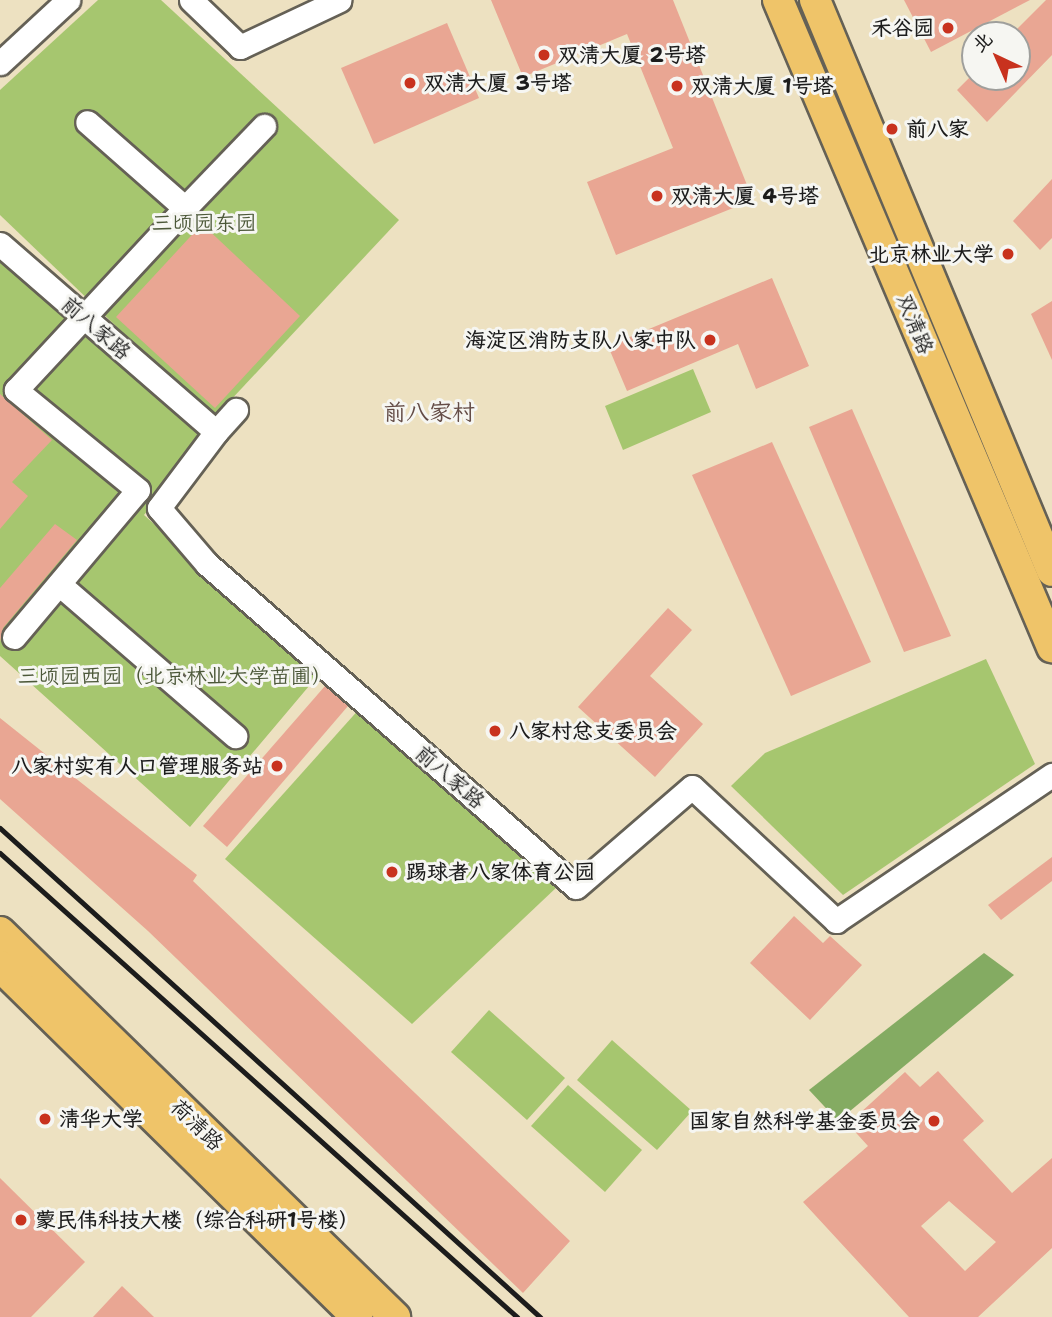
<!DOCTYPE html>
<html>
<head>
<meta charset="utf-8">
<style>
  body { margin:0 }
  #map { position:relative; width:1052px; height:1317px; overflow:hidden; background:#ede1c1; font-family:"Shantell Sans","LXGW WenKai TC",sans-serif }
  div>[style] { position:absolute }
  .green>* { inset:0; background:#a6c66f }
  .forest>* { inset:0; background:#84ab62 }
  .building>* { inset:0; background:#e9a693 }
  .roads { filter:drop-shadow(2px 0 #656156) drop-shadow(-2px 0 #656156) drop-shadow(0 2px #656156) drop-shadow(0 -2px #656156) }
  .minor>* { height:23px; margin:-11.5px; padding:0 11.5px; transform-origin:11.5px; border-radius:11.5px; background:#fff }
  .major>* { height:30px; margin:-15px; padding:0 15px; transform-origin:15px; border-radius:15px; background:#efc469 }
  .rail>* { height:5px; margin:-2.5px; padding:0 2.5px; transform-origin:2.5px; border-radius:2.5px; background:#1c1c1c }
  .dots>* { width:19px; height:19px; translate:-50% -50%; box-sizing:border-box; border:4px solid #f6f6f2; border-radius:50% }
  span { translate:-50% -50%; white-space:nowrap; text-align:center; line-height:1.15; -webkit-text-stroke:6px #f6f6f2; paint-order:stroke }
  .poi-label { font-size:21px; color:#1c1c1c; font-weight:700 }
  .right { translate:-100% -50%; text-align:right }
  .left { translate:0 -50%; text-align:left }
  .park-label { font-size:21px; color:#4c5839 }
  .street-label { font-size:21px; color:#1c1c1c }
  .neighbourhood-label { font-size:23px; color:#644c46 }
  .north { position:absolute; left:961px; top:21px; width:70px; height:70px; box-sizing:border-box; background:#f6f6f2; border:2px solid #9f9f9c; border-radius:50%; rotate:316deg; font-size:19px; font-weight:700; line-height:28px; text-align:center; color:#1c1c1c }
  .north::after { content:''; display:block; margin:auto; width:24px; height:32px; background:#c8321e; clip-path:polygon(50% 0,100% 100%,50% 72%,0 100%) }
</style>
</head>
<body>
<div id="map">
  <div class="green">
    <i style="clip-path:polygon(98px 0,161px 0,399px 220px,213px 419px,0 215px,0 90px)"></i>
    <i style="clip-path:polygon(0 257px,207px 436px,144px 515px,320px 673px,190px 827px,0 656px)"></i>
    <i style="clip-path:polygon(693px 369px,711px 412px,623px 450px,605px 406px)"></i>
    <i style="clip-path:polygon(986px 659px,1035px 764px,843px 895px,731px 786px,765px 753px)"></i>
    <i style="clip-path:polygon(361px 707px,558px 886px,412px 1024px,225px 859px)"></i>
    <i style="clip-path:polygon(489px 1010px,565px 1078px,527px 1120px,451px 1052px)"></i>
    <i style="clip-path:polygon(612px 1040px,692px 1111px,657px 1150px,577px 1080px)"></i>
    <i style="clip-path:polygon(568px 1085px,642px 1150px,605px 1192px,531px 1126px)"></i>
  </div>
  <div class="forest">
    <i style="clip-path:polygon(984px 953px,1014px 975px,838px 1121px,809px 1090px)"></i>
  </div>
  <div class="building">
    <i style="clip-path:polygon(491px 0,673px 0,753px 200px,616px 255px,587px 182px,673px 148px,627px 34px,523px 77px)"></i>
    <i style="clip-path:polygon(904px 0,1030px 0,931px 52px)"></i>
    <i style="clip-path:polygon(1046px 0,1052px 0,1052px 55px,987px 122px,957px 90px,970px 77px,1017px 77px,1017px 29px)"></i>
    <i style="clip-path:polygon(447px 23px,479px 98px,374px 144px,341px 68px)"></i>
    <i style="clip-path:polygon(1052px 179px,1052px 238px,1040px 250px,1013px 221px)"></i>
    <i style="clip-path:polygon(202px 224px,300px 316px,215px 408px,116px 317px)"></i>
    <i style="clip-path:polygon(772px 278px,809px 366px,756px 389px,738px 344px,627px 391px,608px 346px)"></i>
    <i style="clip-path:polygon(1052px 301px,1052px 360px,1031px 314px)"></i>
    <i style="clip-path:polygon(0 394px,52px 440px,12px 482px,28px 496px,0 529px)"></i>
    <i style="clip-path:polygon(852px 409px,951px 636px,904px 652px,809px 427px)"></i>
    <i style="clip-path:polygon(772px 442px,871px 662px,791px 696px,692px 475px)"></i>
    <i style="clip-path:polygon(55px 524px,77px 540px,3px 628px,0 642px,0 588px)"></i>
    <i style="clip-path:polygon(668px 608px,692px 630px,650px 676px,703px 724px,655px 777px,578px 707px)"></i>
    <i style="clip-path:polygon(325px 686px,348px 706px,227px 847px,203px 826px)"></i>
    <i style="clip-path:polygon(0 718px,197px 875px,193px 881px,570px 1241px,523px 1293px,148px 931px,0 799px)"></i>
    <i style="clip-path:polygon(1052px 857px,1052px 881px,1001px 920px,988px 905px)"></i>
    <i style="clip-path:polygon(794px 916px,823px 943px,830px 936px,862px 965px,810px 1020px,750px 963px)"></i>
    <i style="clip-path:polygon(evenodd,938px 1071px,984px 1121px,963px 1140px,1012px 1193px,1052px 1158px,1052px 1248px,978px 1317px,909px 1317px,803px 1202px,868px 1146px,848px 1124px,905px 1072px,920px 1087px,938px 1071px,949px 1201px,996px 1242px,965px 1271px,921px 1226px,949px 1201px)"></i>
    <i style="clip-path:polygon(0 1178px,85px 1262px,31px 1317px,0 1317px)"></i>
    <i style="clip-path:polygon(122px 1286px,154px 1317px,93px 1317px)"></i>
  </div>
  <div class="roads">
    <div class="minor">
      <i style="left:191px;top:0;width:68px;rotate:43.8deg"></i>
      <i style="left:240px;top:47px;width:110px;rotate:-25.2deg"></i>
      <i style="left:0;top:63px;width:93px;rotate:-42.8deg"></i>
      <i style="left:185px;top:208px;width:114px;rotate:-46.1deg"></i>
      <i style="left:0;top:244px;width:286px;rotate:41deg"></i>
      <i style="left:216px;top:432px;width:95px;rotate:126.9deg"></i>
      <i style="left:159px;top:508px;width:74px;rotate:49.4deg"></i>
      <i style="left:207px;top:564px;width:490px;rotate:41.2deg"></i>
      <i style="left:576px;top:887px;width:153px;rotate:-40.8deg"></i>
      <i style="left:692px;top:787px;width:197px;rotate:42.9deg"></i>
      <i style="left:836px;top:921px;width:261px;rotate:-34.1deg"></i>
      <i style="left:216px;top:432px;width:30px;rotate:-48deg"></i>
      <i style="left:59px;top:584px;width:233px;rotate:40.8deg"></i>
      <i style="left:14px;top:637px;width:192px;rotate:-49.9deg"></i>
      <i style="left:138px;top:490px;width:158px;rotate:-140.7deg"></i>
      <i style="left:16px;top:390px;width:248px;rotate:-47.1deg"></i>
      <i style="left:185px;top:208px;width:130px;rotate:-138.7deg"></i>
    </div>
    <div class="major">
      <i style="left:778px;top:0;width:703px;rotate:67.05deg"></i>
      <i style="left:815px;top:0;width:618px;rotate:67.46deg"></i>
      <i style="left:0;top:932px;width:552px;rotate:44.27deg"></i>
      <i style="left:0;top:966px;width:501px;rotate:44.51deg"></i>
    </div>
  </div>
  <div class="rail">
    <i style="left:0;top:828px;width:729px;rotate:42.16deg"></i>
    <i style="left:0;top:853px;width:695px;rotate:41.91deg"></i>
  </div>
  <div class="dots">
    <i style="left:948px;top:28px;background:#c8321e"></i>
    <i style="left:544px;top:55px;background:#c8321e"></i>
    <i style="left:410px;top:83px;background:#c8321e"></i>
    <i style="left:677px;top:86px;background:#c8321e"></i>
    <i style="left:892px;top:129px;background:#c8321e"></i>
    <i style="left:657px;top:196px;background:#c8321e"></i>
    <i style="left:1008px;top:254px;background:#c8321e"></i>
    <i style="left:710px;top:340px;background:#c8321e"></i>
    <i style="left:495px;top:731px;background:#c8321e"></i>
    <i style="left:277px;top:766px;background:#c8321e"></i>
    <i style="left:392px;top:872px;background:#c8321e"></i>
    <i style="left:45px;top:1119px;background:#c8321e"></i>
    <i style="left:934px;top:1121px;background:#c8321e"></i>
    <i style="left:21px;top:1220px;background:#c8321e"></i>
  </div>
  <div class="poi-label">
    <span class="right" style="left:934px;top:28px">禾谷园</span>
    <span class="left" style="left:558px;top:55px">双清大厦 2号塔</span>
    <span class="left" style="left:424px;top:83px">双清大厦 3号塔</span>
    <span class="left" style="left:691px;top:86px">双清大厦 1号塔</span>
    <span class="left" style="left:906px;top:129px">前八家</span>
    <span class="left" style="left:671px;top:196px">双清大厦 4号塔</span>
    <span class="right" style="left:994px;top:254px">北京林业大学</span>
    <span class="right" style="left:696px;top:340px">海淀区消防支队八家中队</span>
    <span class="left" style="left:509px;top:731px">八家村总支委员会</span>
    <span class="right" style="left:263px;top:766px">八家村实有人口管理服务站</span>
    <span class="left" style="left:406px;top:872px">踢球者八家体育公园</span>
    <span class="left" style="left:59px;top:1119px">清华大学</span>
    <span class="right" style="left:920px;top:1121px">国家自然科学基金委员会</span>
    <span class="left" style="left:35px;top:1220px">蒙民伟科技大楼（综合科研1号楼）</span>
  </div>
  <div class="park-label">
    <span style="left:204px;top:223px">三顷园东园</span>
    <span style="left:175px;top:676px">三顷园西园（北京林业大学苗圃）</span>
  </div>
  <div class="street-label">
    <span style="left:915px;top:324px;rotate:68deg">双清路</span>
    <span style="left:96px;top:328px;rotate:41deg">前八家路</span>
    <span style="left:450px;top:777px;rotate:41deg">前八家路</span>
    <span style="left:197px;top:1125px;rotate:44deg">荷清路</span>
  </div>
  <div class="neighbourhood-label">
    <span style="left:429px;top:412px">前八家村</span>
  </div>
  <div class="north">北</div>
</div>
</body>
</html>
